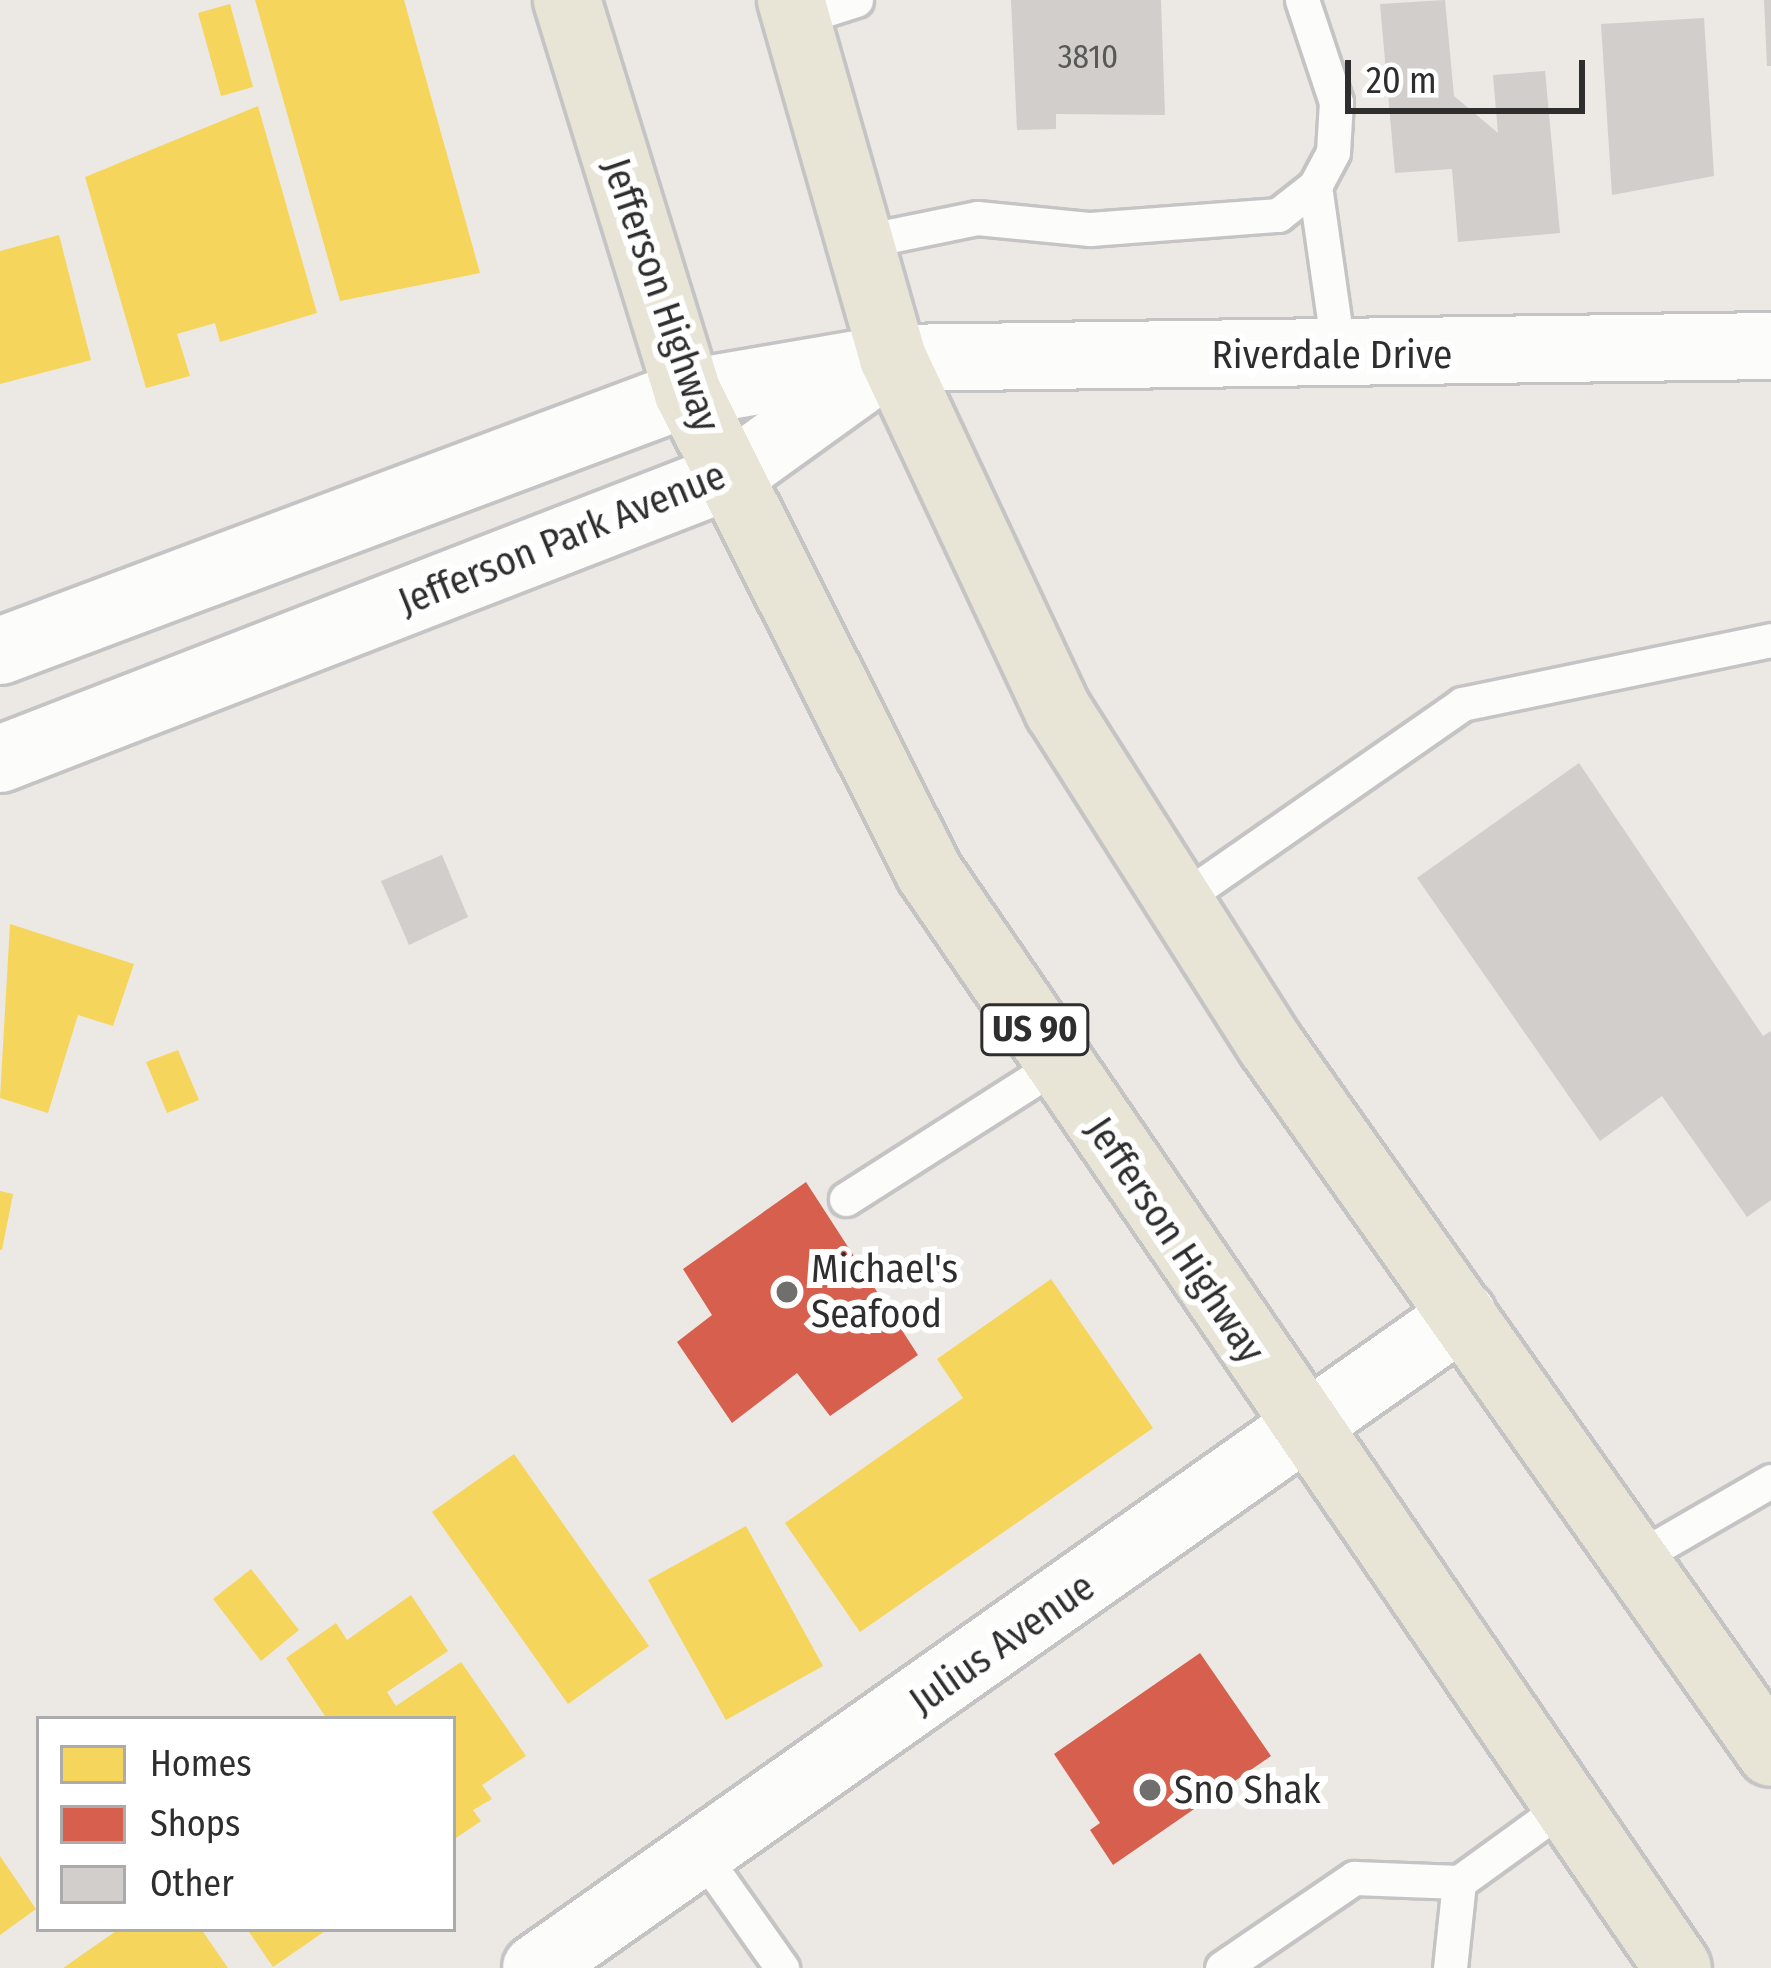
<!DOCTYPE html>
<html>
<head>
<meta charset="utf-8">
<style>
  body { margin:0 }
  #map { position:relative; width:1771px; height:1968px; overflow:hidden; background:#ece8e4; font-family:"Fira Sans Condensed",sans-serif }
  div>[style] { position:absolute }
  .homes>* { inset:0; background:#f6d55c }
  .shops>* { inset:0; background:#d6604d }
  .building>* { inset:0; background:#d1cecb }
  .roads { filter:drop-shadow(3px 0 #c5c4c5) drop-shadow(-3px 0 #c5c4c5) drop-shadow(0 3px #c5c4c5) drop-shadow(0 -3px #c5c4c5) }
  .lane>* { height:33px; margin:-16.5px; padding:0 16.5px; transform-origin:16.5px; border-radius:16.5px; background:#fcfcfb }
  .street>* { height:66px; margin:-33px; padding:0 33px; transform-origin:33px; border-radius:33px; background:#fcfcfb }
  .primary>* { height:66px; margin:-33px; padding:0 33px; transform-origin:33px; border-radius:33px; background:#e8e4d6 }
  .dots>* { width:33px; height:33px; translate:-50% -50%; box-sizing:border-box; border:6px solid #fff; border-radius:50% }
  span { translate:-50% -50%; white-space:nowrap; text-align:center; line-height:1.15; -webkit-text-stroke:12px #fff; paint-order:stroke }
  .number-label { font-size:33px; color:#585857 }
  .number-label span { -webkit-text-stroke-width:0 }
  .shield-label span { padding:3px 9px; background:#fff; border:3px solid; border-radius:9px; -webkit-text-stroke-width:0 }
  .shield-label { font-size:36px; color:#2e2e2e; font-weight:700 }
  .street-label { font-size:39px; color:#2e2e2e }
  .poi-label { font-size:39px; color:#2e2e2e }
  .left { translate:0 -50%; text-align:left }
  .legend { position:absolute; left:36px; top:1716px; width:420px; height:216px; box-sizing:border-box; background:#fff; border:3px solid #ababab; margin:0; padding:15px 21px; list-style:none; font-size:36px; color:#2e2e2e }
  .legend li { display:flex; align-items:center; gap:24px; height:60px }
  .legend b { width:60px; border:3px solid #ababab }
  .scale { position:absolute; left:1345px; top:60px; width:240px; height:54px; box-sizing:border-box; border:6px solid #2e2e2e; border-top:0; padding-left:15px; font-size:36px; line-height:42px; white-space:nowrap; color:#2e2e2e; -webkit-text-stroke:9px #fff; paint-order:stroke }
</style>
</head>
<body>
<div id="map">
  <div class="homes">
    <i style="clip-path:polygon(255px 0,404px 0,480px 273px,340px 301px)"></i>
    <i style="clip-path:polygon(230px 4px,253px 87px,221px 96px,198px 13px)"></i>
    <i style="clip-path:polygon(258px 106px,317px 313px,220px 342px,215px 323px,177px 334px,190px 376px,146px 388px,85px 177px)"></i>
    <i style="clip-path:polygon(59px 235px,91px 360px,0 384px,0 251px)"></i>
    <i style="clip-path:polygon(10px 924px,134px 964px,113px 1026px,78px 1015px,48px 1113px,0 1098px)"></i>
    <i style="clip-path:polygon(178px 1050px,199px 1100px,167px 1113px,146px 1062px)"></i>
    <i style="clip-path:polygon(0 1191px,13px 1194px,2px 1250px,0 1250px)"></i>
    <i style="clip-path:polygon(1051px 1279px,1153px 1428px,860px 1632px,785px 1523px,963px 1398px,937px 1359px)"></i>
    <i style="clip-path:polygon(514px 1454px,649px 1646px,568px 1704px,432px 1512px)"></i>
    <i style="clip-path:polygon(746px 1526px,823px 1666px,726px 1720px,648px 1580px)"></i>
    <i style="clip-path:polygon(251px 1569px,299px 1630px,261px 1661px,213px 1599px)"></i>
    <i style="clip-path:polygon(411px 1595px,448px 1651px,387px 1692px,396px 1706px,461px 1662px,526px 1756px,482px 1785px,492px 1799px,473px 1810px,481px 1821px,453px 1840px,453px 1719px,327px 1719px,286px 1658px,336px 1623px,347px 1640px)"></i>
    <i style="clip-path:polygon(0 1856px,36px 1909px,0 1935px)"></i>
    <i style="clip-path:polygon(119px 1929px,201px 1929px,228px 1968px,63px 1968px)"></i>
    <i style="clip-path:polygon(247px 1929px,328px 1929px,273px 1967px)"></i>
  </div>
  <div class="shops">
    <i style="clip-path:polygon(806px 1182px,918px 1355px,830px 1416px,797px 1373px,732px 1423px,677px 1342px,712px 1315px,683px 1269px)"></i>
    <i style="clip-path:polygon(1200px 1653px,1271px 1756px,1113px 1865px,1090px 1830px,1100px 1823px,1054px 1754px)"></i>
  </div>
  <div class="building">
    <i style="clip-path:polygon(1011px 0,1161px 0,1165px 115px,1056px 114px,1056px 129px,1017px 130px)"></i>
    <i style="clip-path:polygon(1445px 0,1454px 96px,1498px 133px,1493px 75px,1545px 71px,1560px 233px,1458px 242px,1452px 169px,1395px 173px,1380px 4px)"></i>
    <i style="clip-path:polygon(1764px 0,1771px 0,1771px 66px,1767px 66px)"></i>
    <i style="clip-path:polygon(1704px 18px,1714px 176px,1612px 195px,1601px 24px)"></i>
    <i style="clip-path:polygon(1579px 763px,1763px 1036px,1771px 1031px,1771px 1200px,1747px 1217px,1662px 1096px,1600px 1141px,1417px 878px)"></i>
    <i style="clip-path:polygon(442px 855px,468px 917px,409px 945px,381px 881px)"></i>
  </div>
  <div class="roads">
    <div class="lane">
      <i style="left:796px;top:19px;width:63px;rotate:-17.6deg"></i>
      <i style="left:1315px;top:186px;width:171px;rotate:81.9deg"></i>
      <i style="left:860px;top:242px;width:119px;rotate:-11.6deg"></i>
      <i style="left:977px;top:218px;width:114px;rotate:5.6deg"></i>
      <i style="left:1090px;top:229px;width:189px;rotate:-4.3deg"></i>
      <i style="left:1278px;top:215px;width:47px;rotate:-38.1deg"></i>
      <i style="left:1315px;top:186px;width:38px;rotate:-62deg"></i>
      <i style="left:1333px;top:152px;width:50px;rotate:-86.6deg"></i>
      <i style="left:1336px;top:102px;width:108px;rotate:-108.4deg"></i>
      <i style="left:1179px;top:901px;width:345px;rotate:-34.8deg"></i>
      <i style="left:1462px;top:704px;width:316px;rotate:-11.7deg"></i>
      <i style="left:846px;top:1199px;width:251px;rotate:-32.5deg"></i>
      <i style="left:1634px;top:1560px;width:158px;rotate:-30deg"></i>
      <i style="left:701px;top:1853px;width:141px;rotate:54.8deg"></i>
      <i style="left:1222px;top:1968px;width:160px;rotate:-34.3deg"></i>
      <i style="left:1354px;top:1878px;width:105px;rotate:2.2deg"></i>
      <i style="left:1459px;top:1882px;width:130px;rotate:-35.9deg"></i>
      <i style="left:1450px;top:1968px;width:86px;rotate:-84deg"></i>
    </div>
    <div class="street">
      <i style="left:0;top:651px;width:735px;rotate:-20.56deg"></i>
      <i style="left:688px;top:393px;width:208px;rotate:-9.7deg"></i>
      <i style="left:893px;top:358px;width:878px;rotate:-0.78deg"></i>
      <i style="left:0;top:759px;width:782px;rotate:-21.22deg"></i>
      <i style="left:729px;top:476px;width:186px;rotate:-35.8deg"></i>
      <i style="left:536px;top:1968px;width:1134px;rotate:-35.16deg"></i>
    </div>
    <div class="primary">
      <i style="left:567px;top:0;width:411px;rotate:72.9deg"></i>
      <i style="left:688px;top:393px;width:536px;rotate:63.29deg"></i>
      <i style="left:929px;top:872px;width:1327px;rotate:55.65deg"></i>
      <i style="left:791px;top:0;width:372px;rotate:74.1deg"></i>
      <i style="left:893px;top:358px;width:389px;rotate:64.9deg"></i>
      <i style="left:1058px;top:710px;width:396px;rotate:57.6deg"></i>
      <i style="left:1270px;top:1044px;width:868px;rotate:54.75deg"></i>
    </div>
  </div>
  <div class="dots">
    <i style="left:787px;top:1292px;background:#706f6e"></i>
    <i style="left:1150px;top:1790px;background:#706f6e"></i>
  </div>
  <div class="number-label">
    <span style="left:1088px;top:58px">3810</span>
  </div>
  <div class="shield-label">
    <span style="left:1035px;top:1030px">US 90</span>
  </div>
  <div class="street-label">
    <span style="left:661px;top:295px;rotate:71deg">Jefferson Highway</span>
    <span style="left:1332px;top:355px">Riverdale Drive</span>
    <span style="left:562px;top:539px;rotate:-22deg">Jefferson Park Avenue</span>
    <span style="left:1175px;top:1240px;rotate:56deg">Jefferson Highway</span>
    <span style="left:1002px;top:1644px;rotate:-35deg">Julius Avenue</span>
  </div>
  <div class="poi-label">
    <span class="left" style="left:811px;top:1292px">Michael's<br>Seafood</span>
    <span class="left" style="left:1174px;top:1790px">Sno Shak</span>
  </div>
  <ul class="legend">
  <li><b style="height:33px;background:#f6d55c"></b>Homes</li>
  <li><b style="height:33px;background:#d6604d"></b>Shops</li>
  <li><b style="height:33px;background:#d1cecb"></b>Other</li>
  </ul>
  <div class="scale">20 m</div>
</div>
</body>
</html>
